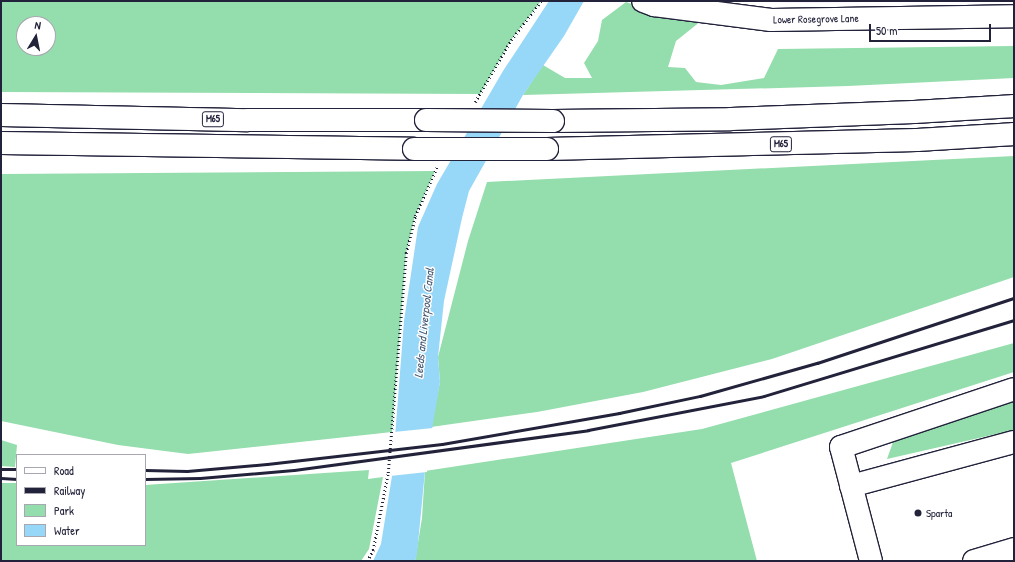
<!DOCTYPE html>
<html>
<head>
<meta charset="utf-8">
<style>
  body { margin:0 }
  #map { position:relative; width:1015px; height:562px; overflow:hidden; background:#fff; font-family:"Patrick Hand",sans-serif }
  div>[style] { position:absolute }
  .built>* { inset:0; background:#f8eefc }
  .green>* { inset:0; background:#94ddac }
  .water>* { inset:0; background:#97d8f8 }
  .pier>* { inset:0; background:#fff }
  .path>* { height:2.5px; margin-top:-1.25px; transform-origin:0; background:repeating-linear-gradient(90deg,#22223b 0 1px,transparent 0 4px) }
  .roads { filter:drop-shadow(1px 0 #22223b) drop-shadow(-1px 0 #22223b) drop-shadow(0 1px #22223b) drop-shadow(0 -1px #22223b) }
  .minor>* { height:22px; margin:-11px; padding:0 11px; transform-origin:11px; border-radius:11px; background:#fff }
  .highway>* { height:22px; margin:-11px; padding:0 11px; transform-origin:11px; border-radius:11px; background:#fff }
  .rail>* { height:3px; margin:-1.5px; padding:0 1.5px; transform-origin:1.5px; border-radius:1.5px; background:#22223b }
  .bridges { filter:drop-shadow(1px 0 #22223b) drop-shadow(-1px 0 #22223b) drop-shadow(0 1px #22223b) drop-shadow(0 -1px #22223b) }
  .highway-bridge>* { height:22px; margin:-11px; padding:0 11px; transform-origin:11px; border-radius:11px; background:#fff }
  .dots>* { width:11px; height:11px; translate:-50% -50%; box-sizing:border-box; border:2px solid #fff; border-radius:50% }
  span { translate:-50% -50%; white-space:nowrap; text-align:center; line-height:1.15; -webkit-text-stroke:3px #fff; paint-order:stroke }
  .shield-label span { padding:1px 3px; background:#fff; border:1px solid; border-radius:3px; -webkit-text-stroke-width:0 }
  .shield-label { font-size:10px; color:#22223b; font-weight:700 }
  .street-label { font-size:11px; color:#22223b }
  .poi-label { font-size:11px; color:#22223b }
  .left { translate:0 -50%; text-align:left }
  .water-label { font-size:12px; color:#455974; font-style:italic }
  .frame { position:absolute; inset:0; border:2px solid #22223b; pointer-events:none }
  .legend { position:absolute; left:16px; top:454px; width:130px; height:92px; box-sizing:border-box; background:#fff; border:1px solid #a7a7b1; margin:0; padding:5px 7px; list-style:none; font-size:12px; color:#22223b }
  .legend li { display:flex; align-items:center; gap:8px; height:20px }
  .legend b { width:20px; border:1px solid #a7a7b1 }
  .north { position:absolute; left:16px; top:16px; width:40px; height:40px; box-sizing:border-box; background:#fff; border:1px solid #a7a7b1; border-radius:50%; rotate:10deg; font-size:11px; font-weight:700; line-height:16px; text-align:center; color:#22223b }
  .north::after { content:''; display:block; margin:auto; width:14px; height:18px; background:#22223b; clip-path:polygon(50% 0,100% 100%,50% 72%,0 100%) }
  .scale { position:absolute; left:869px; top:24px; width:122px; height:18px; box-sizing:border-box; border:2px solid #22223b; border-top:0; padding-left:5px; font-size:12px; line-height:14px; white-space:nowrap; color:#22223b; -webkit-text-stroke:3px #fff; paint-order:stroke }
</style>
</head>
<body>
<div id="map">
  <div class="built">
    <i style="clip-path:polygon(715px 1px,937px 1px,810px 3px)"></i>
  </div>
  <div class="green">
    <i style="clip-path:polygon(evenodd,1px 1px,541px 1px,511px 40px,480px 94px,1px 92px,1px 1px,24px 24px,48px 24px,48px 48px,24px 48px,24px 24px)"></i>
    <i style="clip-path:polygon(626px 2px,652px 11px,701px 21px,676px 41px,668px 67px,685px 68px,696px 82px,721px 85px,764px 78px,778px 49px,1014px 46px,1014px 78px,848px 86px,523px 95px,543px 65px,565px 78px,592px 78px,584px 63px,598px 41px,602px 20px)"></i>
    <i style="clip-path:polygon(1014px 156px,1014px 277px,772px 359px,643px 392px,537px 412px,431px 427px,440px 382px,438px 357px,468px 241px,487px 182px)"></i>
    <i style="clip-path:polygon(435px 171px,415px 216px,406px 253px,392px 432px,188px 454px,118px 445px,1px 421px,1px 174px)"></i>
    <i style="clip-path:polygon(1014px 343px,1014px 372px,731px 463px,757px 561px,415px 561px,422px 518px,425px 471px,702px 429px)"></i>
    <i style="clip-path:polygon(1014px 394px,1014px 430px,887px 459px,897px 431px)"></i>
    <i style="clip-path:polygon(1px 440px,17px 445px,15px 467px,1px 466px)"></i>
    <i style="clip-path:polygon(369px 470px,368px 479px,383px 477px,369px 549px,361px 561px,1px 561px,1px 483px,17px 483px,17px 545px,145px 545px,145px 485px)"></i>
  </div>
  <div class="water">
    <i style="clip-path:polygon(549px 1px,584px 1px,564px 36px,523px 95px,469px 191px,462px 218px,444px 301px,438px 357px,440px 382px,425px 471px,417px 554px,415px 561px,373px 561px,381px 544px,392px 476px,404px 321px,418px 227px,437px 184px,503px 71px)"></i>
  </div>
  <div class="pier">
    <i style="clip-path:polygon(433px 428px,427px 472px,390px 476px,394px 432px)"></i>
  </div>
  <div class="path">
    <i style="left:475px;top:102px;width:72px;rotate:-59.9deg"></i>
    <i style="left:511px;top:40px;width:49px;rotate:-52.4deg"></i>
    <i style="left:367px;top:561px;width:13px;rotate:-61deg"></i>
    <i style="left:373px;top:550px;width:78px;rotate:-79deg"></i>
    <i style="left:388px;top:473px;width:221px;rotate:-85.3deg"></i>
    <i style="left:406px;top:253px;width:38px;rotate:-76deg"></i>
    <i style="left:415px;top:216px;width:54px;rotate:-65.8deg"></i>
  </div>
  <div class="roads">
    <div class="minor">
      <i style="left:643px;top:1px;width:12px;rotate:20deg"></i>
      <i style="left:654px;top:5px;width:118px;rotate:7.3deg"></i>
      <i style="left:771px;top:20px;width:243px;rotate:-0.9deg"></i>
      <i style="left:851px;top:486px;width:169px;rotate:-15.1deg"></i>
      <i style="left:871px;top:561px;width:118px;rotate:-104.7deg"></i>
      <i style="left:841px;top:447px;width:182px;rotate:-18.5deg"></i>
    </div>
    <div class="highway">
      <i style="left:1px;top:115px;width:247px;rotate:1.2deg"></i>
      <i style="left:248px;top:120px;width:178px"></i>
      <i style="left:553px;top:121px;width:178px;rotate:-0.6deg"></i>
      <i style="left:731px;top:119px;width:183px;rotate:-2.2deg"></i>
      <i style="left:914px;top:112px;width:100px;rotate:-3.4deg"></i>
      <i style="left:1px;top:143px;width:413px;rotate:0.8deg"></i>
      <i style="left:547px;top:149px;width:370px;rotate:-1.4deg"></i>
      <i style="left:917px;top:140px;width:97px;rotate:-3.5deg"></i>
      <i style="left:974px;top:561px;width:42px;rotate:-16.7deg"></i>
    </div>
  </div>
  <div class="rail">
    <i style="left:1px;top:469px;width:16px"></i>
    <i style="left:145px;top:470px;width:42px;rotate:1.4deg"></i>
    <i style="left:187px;top:471px;width:80px;rotate:-5deg"></i>
    <i style="left:267px;top:464px;width:176px;rotate:-6.5deg"></i>
    <i style="left:442px;top:444px;width:180px;rotate:-9.9deg"></i>
    <i style="left:619px;top:413px;width:83px;rotate:-11.9deg"></i>
    <i style="left:700px;top:396px;width:122px;rotate:-15.8deg"></i>
    <i style="left:817px;top:363px;width:207px;rotate:-18.3deg"></i>
    <i style="left:1px;top:478px;width:16px;rotate:4deg"></i>
    <i style="left:145px;top:479px;width:55px;rotate:-1deg"></i>
    <i style="left:200px;top:478px;width:94px;rotate:-4.9deg"></i>
    <i style="left:294px;top:470px;width:297px;rotate:-7.7deg"></i>
    <i style="left:588px;top:430px;width:179px;rotate:-10.9deg"></i>
    <i style="left:764px;top:396px;width:261px;rotate:-16.9deg"></i>
  </div>
  <div class="bridges">
    <div class="highway-bridge">
      <i style="left:426px;top:120px;width:127px;rotate:0.5deg"></i>
      <i style="left:414px;top:149px;width:133px"></i>
    </div>
  </div>
  <div class="dots">
    <i style="left:918px;top:513px;background:#22223b"></i>
  </div>
  <div class="shield-label">
    <span style="left:213px;top:119px">M65</span>
    <span style="left:781px;top:144px">M65</span>
  </div>
  <div class="street-label">
    <span style="left:816px;top:19px;rotate:-1deg">Lower Rosegrove Lane</span>
  </div>
  <div class="poi-label">
    <span class="left" style="left:926px;top:513px">Sparta</span>
  </div>
  <div class="water-label">
    <span style="left:424px;top:323px;rotate:-84deg">Leeds and Liverpool Canal</span>
  </div>
  <div class="frame"></div>
  <ul class="legend">
  <li><b style="height:5px;background:#fff"></b>Road</li>
  <li><b style="height:5px;background:#22223b"></b>Railway</li>
  <li><b style="height:11px;background:#94ddac"></b>Park</li>
  <li><b style="height:11px;background:#97d8f8"></b>Water</li>
  </ul>
  <div class="north">N</div>
  <div class="scale">50 m</div>
</div>
</body>
</html>
